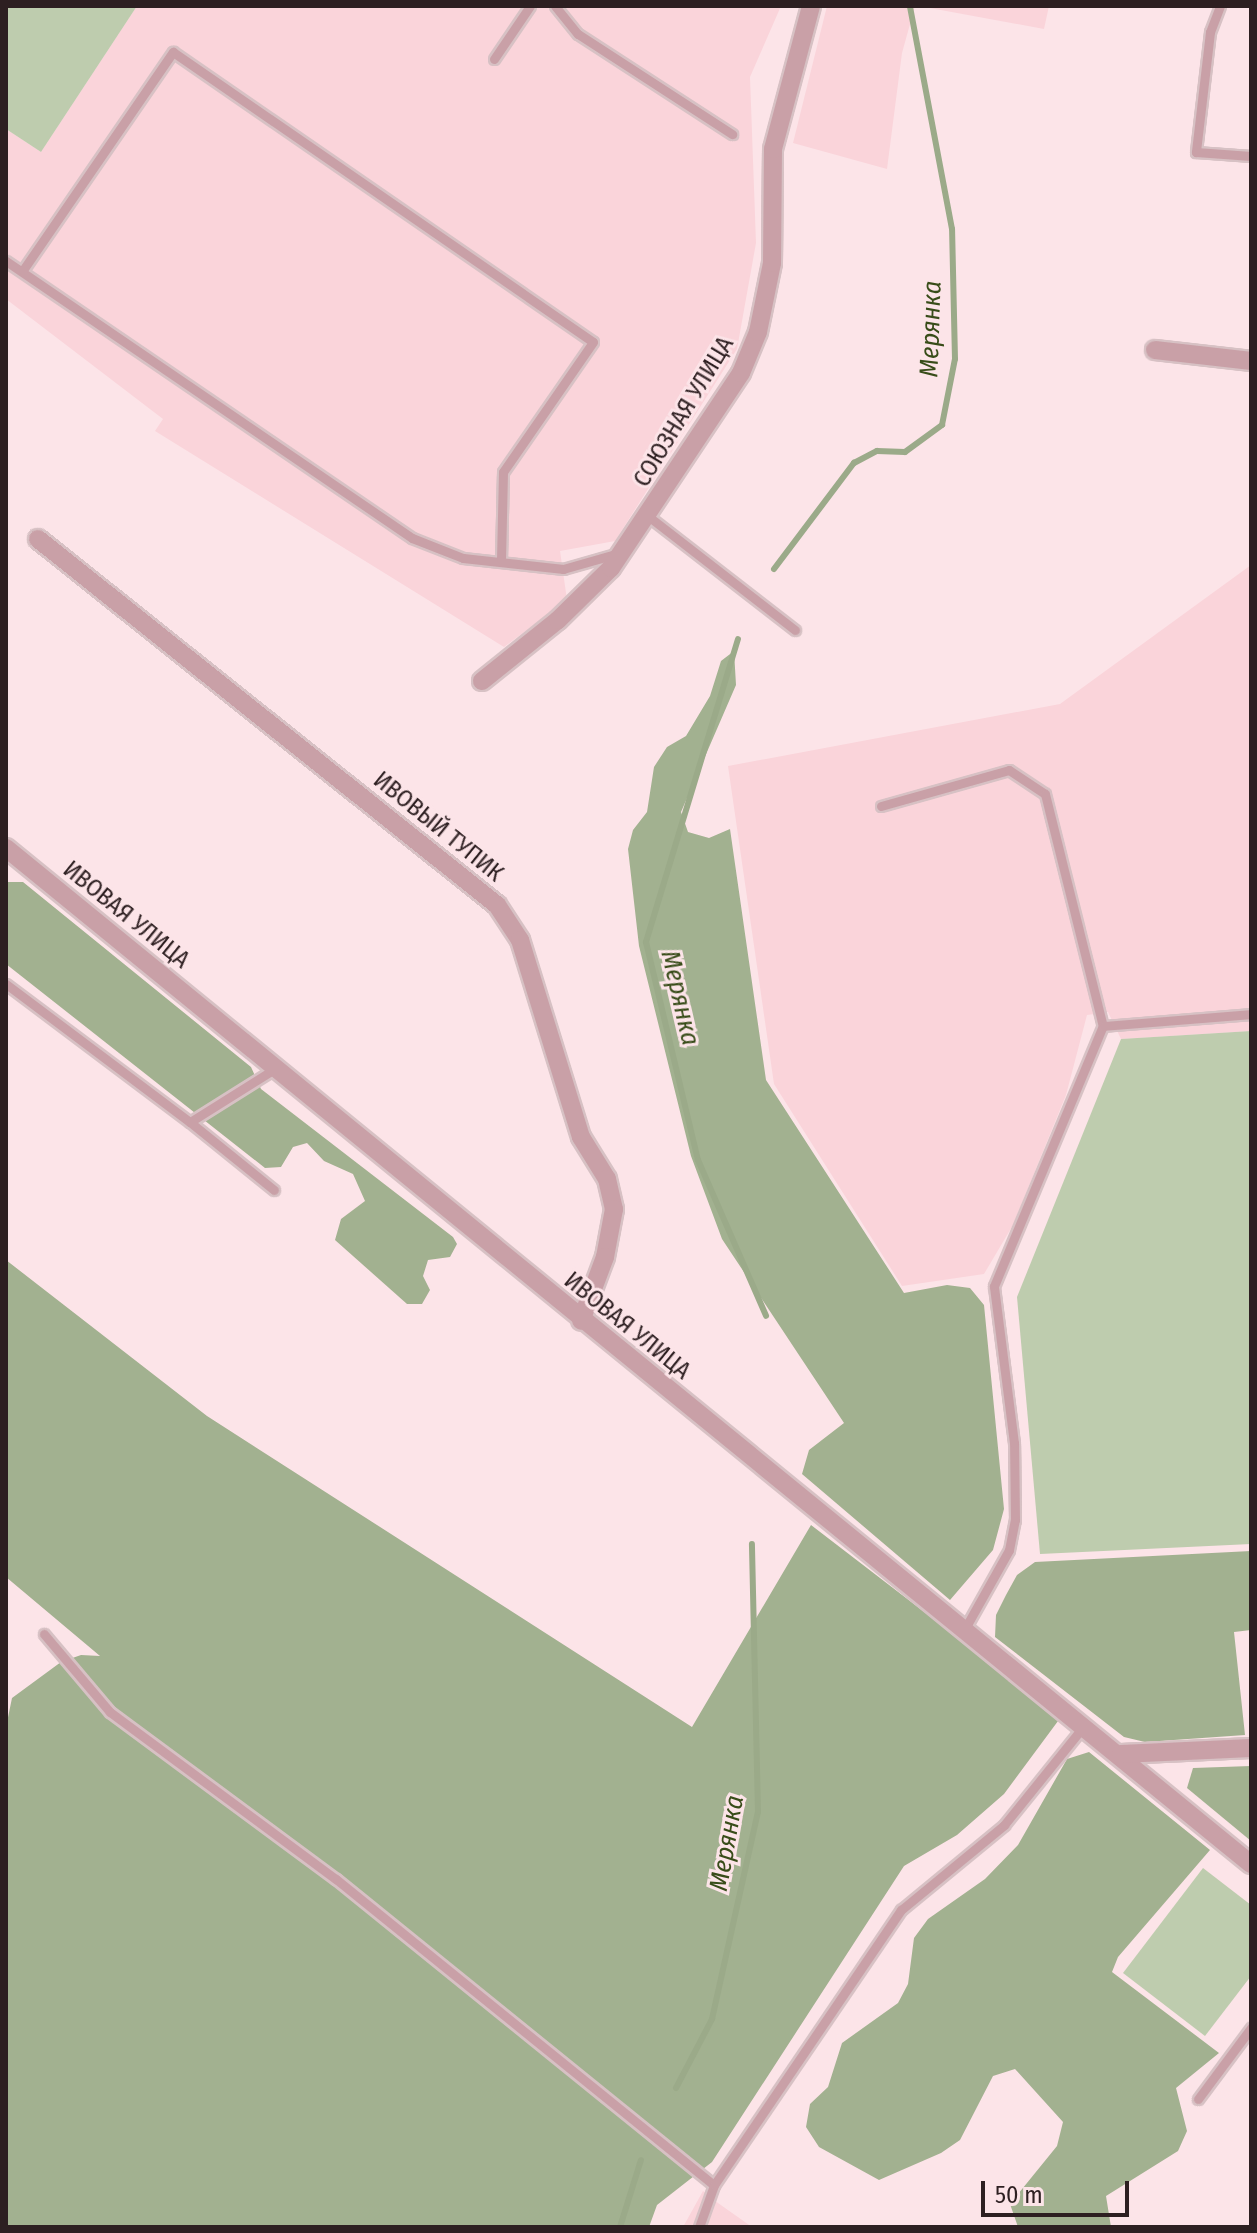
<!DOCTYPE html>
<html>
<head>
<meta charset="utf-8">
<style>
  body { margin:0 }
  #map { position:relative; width:1257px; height:2233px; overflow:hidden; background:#fce4e8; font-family:"Fira Sans Condensed",sans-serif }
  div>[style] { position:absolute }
  .built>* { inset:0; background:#fad4da }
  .green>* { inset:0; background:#beccae }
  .forest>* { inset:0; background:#a2b190 }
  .stream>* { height:6px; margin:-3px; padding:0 3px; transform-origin:3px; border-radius:3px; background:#9baa89 }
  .roads { filter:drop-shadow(2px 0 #d7c1c4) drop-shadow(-2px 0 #d7c1c4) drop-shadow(0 2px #d7c1c4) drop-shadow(0 -2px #d7c1c4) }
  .lane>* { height:9px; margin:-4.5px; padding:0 4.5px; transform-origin:4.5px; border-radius:4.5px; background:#c9a0a7 }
  .street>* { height:18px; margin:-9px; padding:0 9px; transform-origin:9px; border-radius:9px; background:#c9a0a7 }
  span { translate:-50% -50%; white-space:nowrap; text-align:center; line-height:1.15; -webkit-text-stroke:6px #fce4e8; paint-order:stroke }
  .street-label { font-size:24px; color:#2d1f21 }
  .water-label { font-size:26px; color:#384c19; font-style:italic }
  .frame { position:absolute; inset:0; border:8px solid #2d1f21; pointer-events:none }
  .scale { position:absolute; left:981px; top:2181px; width:148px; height:36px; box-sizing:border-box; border:4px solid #2d1f21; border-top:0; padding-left:10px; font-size:24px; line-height:28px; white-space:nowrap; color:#2d1f21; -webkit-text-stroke:6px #fce4e8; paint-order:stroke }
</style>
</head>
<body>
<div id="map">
  <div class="built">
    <i style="clip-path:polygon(137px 6px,781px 6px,750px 77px,756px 243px,737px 349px,615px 541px,560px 551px,567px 600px,504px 647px,155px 431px,163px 419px,6px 299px,6px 129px,41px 152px)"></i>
    <i style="clip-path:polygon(827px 6px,915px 6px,902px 53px,887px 169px,793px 143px)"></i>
    <i style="clip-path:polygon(919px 6px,1049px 6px,1044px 29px)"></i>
    <i style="clip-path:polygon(1251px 565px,1251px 1031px,1121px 1039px,1108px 1012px,1087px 1015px,1066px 1095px,1013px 1225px,984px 1274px,902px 1286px,774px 1084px,728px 766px,1060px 704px)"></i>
    <i style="clip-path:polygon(703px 2191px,718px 2203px,752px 2227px,683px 2227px)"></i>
  </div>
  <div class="green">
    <i style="clip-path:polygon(6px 6px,137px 6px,41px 152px,6px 129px)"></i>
    <i style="clip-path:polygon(1251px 1031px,1251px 1544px,1040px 1554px,1017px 1297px,1121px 1039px)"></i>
    <i style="clip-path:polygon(1203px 1868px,1251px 1905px,1251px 1976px,1205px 2036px,1123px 1973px)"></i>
  </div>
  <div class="forest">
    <i style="clip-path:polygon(734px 651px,736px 685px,681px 812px,688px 832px,709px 838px,730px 829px,766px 1080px,904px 1293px,947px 1285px,970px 1288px,984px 1305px,1004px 1509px,993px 1550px,950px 1600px,802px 1474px,809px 1450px,844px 1423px,722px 1239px,691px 1156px,639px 946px,628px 849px,633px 830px,647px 812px,654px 767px,667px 747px,686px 736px,710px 696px,721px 661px)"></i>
    <i style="clip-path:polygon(6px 882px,23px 882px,251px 1067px,261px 1089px,453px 1237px,457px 1244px,450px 1257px,428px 1260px,423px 1276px,430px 1290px,422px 1304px,407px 1304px,335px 1240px,341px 1219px,365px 1201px,353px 1174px,324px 1161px,307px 1143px,293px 1147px,281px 1167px,265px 1168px,6px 964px)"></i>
    <i style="clip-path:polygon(6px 1260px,207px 1416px,692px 1727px,811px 1525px,1061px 1717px,1004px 1794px,957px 1835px,904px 1866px,712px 2162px,657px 2205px,649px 2227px,6px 2227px,6px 1727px,12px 1698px,61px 1662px,81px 1655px,100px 1656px,6px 1577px)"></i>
    <i style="clip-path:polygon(1251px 1551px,1251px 1630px,1234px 1632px,1245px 1735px,1145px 1742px,1124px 1737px,995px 1637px,996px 1615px,1006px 1595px,1017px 1575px,1035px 1562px)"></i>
    <i style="clip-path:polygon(1089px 1752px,1210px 1850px,1118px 1957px,1112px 1972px,1219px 2053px,1176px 2088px,1187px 2131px,1178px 2151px,1106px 2196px,1111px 2227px,1018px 2227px,1010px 2204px,1057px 2146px,1063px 2122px,1015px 2069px,993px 2076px,960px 2140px,941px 2153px,879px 2180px,819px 2147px,806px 2127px,810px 2104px,828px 2087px,842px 2043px,898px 2003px,908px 1984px,914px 1938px,928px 1919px,985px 1879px,1018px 1845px,1067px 1759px)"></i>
    <i style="clip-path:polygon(1251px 1766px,1251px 1841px,1187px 1788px,1193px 1768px)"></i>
  </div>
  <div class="stream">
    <i style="left:774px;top:569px;width:133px;rotate:-53deg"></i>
    <i style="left:854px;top:463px;width:26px;rotate:-28deg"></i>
    <i style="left:877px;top:451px;width:28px;rotate:2deg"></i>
    <i style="left:905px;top:452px;width:46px;rotate:-36.1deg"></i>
    <i style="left:942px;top:425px;width:67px;rotate:-78.9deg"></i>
    <i style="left:955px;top:359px;width:130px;rotate:-91.3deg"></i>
    <i style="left:952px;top:229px;width:227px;rotate:-100.7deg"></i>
    <i style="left:738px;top:639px;width:317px;rotate:106.9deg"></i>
    <i style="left:646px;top:942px;width:224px;rotate:76.6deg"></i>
    <i style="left:698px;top:1160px;width:170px;rotate:66.4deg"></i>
    <i style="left:676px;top:2088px;width:78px;rotate:-62.4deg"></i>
    <i style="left:712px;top:2019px;width:212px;rotate:-77.5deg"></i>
    <i style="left:758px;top:1812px;width:268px;rotate:-91.3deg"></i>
    <i style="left:620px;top:2227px;width:70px;rotate:-72.6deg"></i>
  </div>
  <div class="roads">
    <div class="lane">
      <i style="left:555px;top:6px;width:36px;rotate:51deg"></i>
      <i style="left:578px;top:34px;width:184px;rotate:33deg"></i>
      <i style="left:1220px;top:6px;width:28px;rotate:111deg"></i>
      <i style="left:1210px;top:32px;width:121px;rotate:96.7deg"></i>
      <i style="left:1196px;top:152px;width:55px;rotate:4.2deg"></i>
      <i style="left:494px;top:59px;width:64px;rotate:-55.8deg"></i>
      <i style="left:6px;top:261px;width:491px;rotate:34.3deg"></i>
      <i style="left:412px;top:538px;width:55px;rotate:21.4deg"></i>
      <i style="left:463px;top:558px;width:101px;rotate:6.3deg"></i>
      <i style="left:563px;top:569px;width:58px;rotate:-15.9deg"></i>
      <i style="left:23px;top:270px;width:265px;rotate:-55.5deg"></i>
      <i style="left:173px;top:52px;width:510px;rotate:34.62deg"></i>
      <i style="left:593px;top:342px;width:158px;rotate:124.7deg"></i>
      <i style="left:503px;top:472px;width:87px;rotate:91.3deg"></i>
      <i style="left:648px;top:516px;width:186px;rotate:37.8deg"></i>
      <i style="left:881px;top:806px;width:133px;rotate:-15.7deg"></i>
      <i style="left:1009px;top:770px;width:43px;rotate:33.7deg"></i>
      <i style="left:1045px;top:794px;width:239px;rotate:76deg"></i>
      <i style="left:6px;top:984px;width:230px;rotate:36.9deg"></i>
      <i style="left:190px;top:1122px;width:102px;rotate:-32.1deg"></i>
      <i style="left:190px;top:1122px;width:108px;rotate:39deg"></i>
      <i style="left:963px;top:1632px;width:94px;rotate:-60.7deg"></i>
      <i style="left:1009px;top:1550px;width:31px;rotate:-79deg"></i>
      <i style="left:1015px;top:1520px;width:77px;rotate:-90.7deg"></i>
      <i style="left:1014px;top:1443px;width:158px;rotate:-97.3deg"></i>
      <i style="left:994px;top:1286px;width:282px;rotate:-67.3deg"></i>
      <i style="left:1103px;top:1026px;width:148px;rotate:-4.6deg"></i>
      <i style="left:44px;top:1634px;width:102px;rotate:49.8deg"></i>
      <i style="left:110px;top:1712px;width:281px;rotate:36.5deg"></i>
      <i style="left:336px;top:1879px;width:486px;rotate:39deg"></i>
      <i style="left:1198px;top:2099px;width:89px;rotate:-53.3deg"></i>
      <i style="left:699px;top:2227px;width:45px;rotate:-70.3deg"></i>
      <i style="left:714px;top:2185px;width:333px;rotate:-55.8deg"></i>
      <i style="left:901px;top:1910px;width:134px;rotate:-39.5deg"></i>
      <i style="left:1004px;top:1825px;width:126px;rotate:-51.1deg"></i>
    </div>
    <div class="street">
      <i style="left:1155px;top:350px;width:97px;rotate:6.5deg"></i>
      <i style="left:38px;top:539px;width:587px;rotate:38.57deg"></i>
      <i style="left:497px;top:905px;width:42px;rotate:56.7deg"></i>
      <i style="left:520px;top:940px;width:206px;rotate:72.8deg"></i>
      <i style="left:581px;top:1137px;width:49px;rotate:58.2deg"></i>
      <i style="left:607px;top:1179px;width:31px;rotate:77deg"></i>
      <i style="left:614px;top:1209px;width:49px;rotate:100.6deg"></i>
      <i style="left:605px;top:1257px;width:68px;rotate:110.6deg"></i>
      <i style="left:482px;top:681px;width:97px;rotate:-38.8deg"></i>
      <i style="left:558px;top:620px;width:74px;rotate:-44.5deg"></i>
      <i style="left:611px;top:568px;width:234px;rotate:-56.3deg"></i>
      <i style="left:741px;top:373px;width:44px;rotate:-67.5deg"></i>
      <i style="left:758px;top:332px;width:70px;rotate:-78.5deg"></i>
      <i style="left:772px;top:263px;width:114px;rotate:-89.5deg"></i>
      <i style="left:773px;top:149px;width:148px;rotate:-75.1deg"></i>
      <i style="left:6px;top:848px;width:1607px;rotate:39.22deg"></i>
      <i style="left:1121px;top:1754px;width:130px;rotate:-2.6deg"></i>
    </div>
  </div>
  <div class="street-label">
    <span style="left:684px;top:412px;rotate:-59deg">СОЮЗНАЯ УЛИЦА</span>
    <span style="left:438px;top:827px;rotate:39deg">ИВОВЫЙ ТУПИК</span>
    <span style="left:126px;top:915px;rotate:39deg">ИВОВАЯ УЛИЦА</span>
    <span style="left:627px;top:1326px;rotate:39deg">ИВОВАЯ УЛИЦА</span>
  </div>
  <div class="water-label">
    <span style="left:931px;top:329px;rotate:-88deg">Мерянка</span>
    <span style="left:680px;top:998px;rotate:77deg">Мерянка</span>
    <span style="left:727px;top:1843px;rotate:-80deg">Мерянка</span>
  </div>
  <div class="frame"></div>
  <div class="scale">50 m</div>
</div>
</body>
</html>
